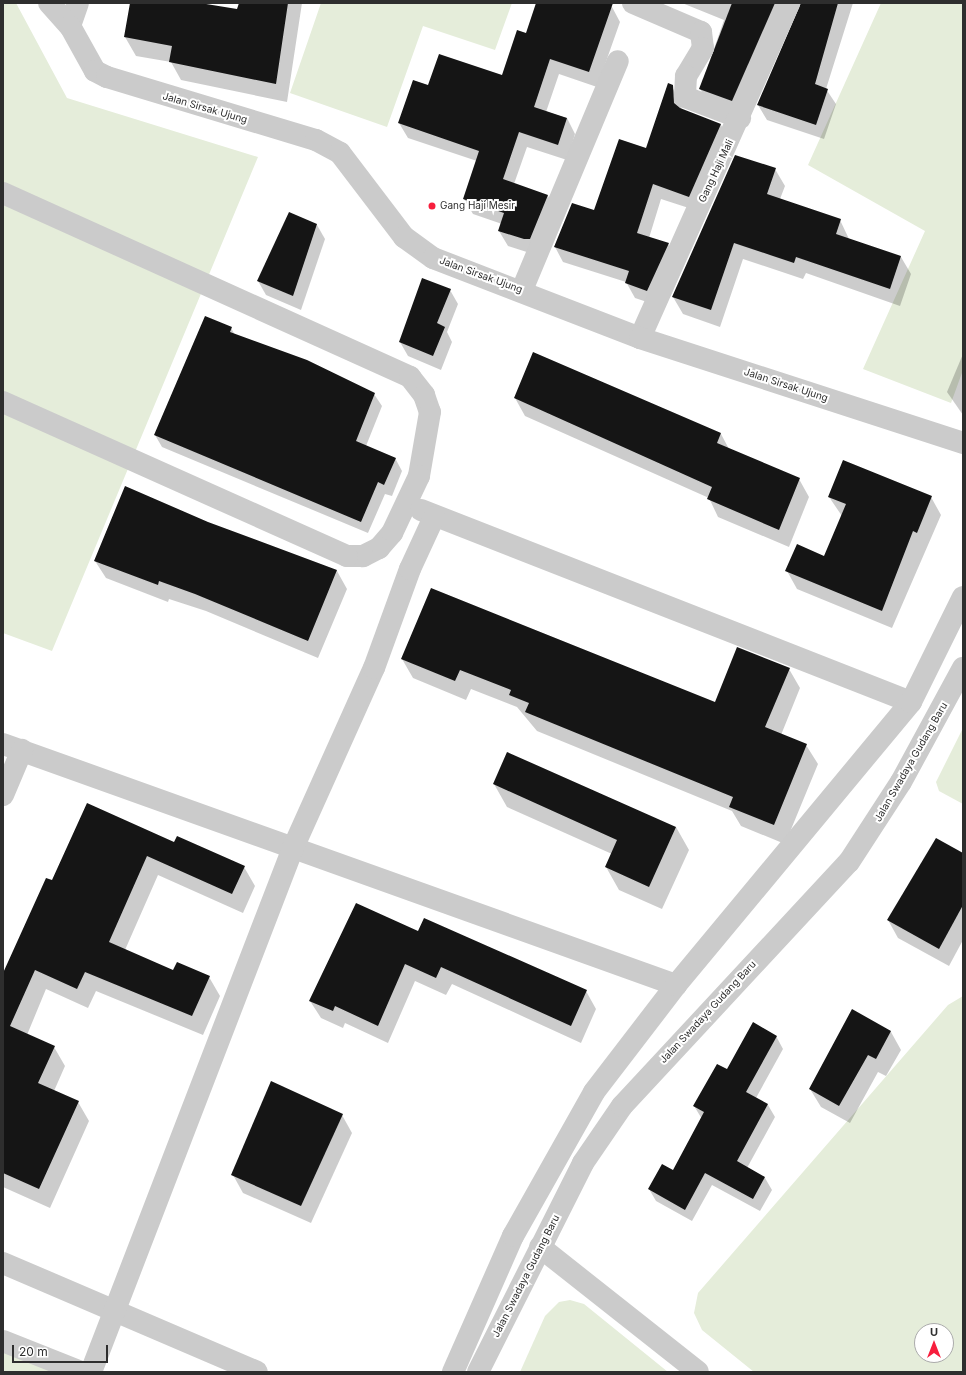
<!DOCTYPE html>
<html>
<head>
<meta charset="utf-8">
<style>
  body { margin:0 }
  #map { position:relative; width:966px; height:1375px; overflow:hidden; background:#fff; font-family:Inter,sans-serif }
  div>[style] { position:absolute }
  .green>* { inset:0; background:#e5edda }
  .shadow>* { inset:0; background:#0003 }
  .building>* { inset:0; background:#151515 }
  .minor>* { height:22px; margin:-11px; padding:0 11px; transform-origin:11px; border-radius:11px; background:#cbcbcb }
  .tertiary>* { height:22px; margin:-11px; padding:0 11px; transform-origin:11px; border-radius:11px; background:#cbcbcb }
  .dots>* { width:11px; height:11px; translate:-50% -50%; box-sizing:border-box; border:2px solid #fff; border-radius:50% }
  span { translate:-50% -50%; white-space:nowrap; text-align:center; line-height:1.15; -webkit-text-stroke:4px #fff; paint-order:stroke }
  .street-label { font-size:10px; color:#2e2e2e }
  .poi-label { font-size:10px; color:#2e2e2e }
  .left { translate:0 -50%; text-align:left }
  .frame { position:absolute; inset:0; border:4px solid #2e2e2e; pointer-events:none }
  .north { position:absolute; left:914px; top:1323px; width:40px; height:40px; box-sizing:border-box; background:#fff; border:1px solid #ababab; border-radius:50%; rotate:0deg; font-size:11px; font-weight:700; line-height:16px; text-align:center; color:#2e2e2e }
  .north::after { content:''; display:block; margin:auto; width:14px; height:18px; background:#f71e3d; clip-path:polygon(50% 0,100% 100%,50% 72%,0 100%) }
  .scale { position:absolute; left:12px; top:1345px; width:96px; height:18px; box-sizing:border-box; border:2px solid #2e2e2e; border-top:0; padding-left:5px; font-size:12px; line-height:14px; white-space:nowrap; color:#2e2e2e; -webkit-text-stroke:3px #fff; paint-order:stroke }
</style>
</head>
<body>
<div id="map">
  <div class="green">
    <i style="clip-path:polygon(3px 3px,16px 3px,67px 98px,258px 157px,52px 651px,3px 633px)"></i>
    <i style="clip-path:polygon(321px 3px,512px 3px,495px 50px,423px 26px,387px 127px,290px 93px)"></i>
    <i style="clip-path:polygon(881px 3px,963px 3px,963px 370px,951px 403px,863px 369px,925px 231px,808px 165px)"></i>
    <i style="clip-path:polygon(963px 728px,963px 804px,939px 791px,936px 782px)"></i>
    <i style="clip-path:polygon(evenodd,963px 996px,963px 1372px,754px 1372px,702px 1330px,694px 1313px,698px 1293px,948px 1005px,963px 996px,922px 1331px,946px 1331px,946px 1355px,922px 1355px,922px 1331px)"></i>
    <i style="clip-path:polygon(570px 1300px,584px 1304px,668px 1372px,520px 1372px,545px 1316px,559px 1302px)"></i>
    <i style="clip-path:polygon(3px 1349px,61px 1372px,3px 1372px)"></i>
  </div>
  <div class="shadow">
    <i style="clip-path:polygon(131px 3px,194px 3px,238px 10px,240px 3px,302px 3px,287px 102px,181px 80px,171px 62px,136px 56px,125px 37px)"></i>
    <i style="clip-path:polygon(537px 3px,601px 3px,612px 7px,620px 22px,597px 87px,559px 74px,546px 112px,567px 118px,575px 134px,567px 160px,527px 147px,514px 184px,548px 196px,556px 211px,533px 254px,508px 246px,499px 231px,502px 224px,473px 214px,464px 199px,477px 161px,408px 138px,399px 123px,429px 86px,503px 76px,527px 34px)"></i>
    <i style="clip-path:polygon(682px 3px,853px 3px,826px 89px,836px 104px,824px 139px,767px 120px,758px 105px,802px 6px,796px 5px,740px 116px,709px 104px,700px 89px,724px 20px)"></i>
    <i style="clip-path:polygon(672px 86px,682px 110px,721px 125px,729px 140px,698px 211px,661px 199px,649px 238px,668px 244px,677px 259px,656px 305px,635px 298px,626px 282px,563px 262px,555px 247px,595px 211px,647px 149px)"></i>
    <i style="clip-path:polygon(775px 169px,785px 186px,780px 199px,840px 220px,849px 239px,901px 257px,911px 274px,900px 306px,806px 273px,803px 279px,743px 259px,720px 327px,683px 314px,673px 297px)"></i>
    <i style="clip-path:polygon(317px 225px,325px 239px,301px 310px,266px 295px,258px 281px)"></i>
    <i style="clip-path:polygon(450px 290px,458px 304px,447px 332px,452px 342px,441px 370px,408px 356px,400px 342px)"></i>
    <i style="clip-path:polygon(231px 328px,235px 335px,374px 394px,382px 406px,366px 446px,395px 458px,402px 471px,392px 496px,385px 494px,368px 533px,162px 447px,155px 435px)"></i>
    <i style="clip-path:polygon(534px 353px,721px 434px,729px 449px,799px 479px,809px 497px,789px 547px,718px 517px,709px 498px,525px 416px,515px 398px)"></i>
    <i style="clip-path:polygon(963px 354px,963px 415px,947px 392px)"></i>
    <i style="clip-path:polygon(829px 497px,931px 497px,941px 515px,892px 628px,797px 589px,787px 571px,825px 557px,842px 516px)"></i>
    <i style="clip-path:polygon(208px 523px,337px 571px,347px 589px,318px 658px,206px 611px,169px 599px,168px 602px,106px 578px,95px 561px)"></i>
    <i style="clip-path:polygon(402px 659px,716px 704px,789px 669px,800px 688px,781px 735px,806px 745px,818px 764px,785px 844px,741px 826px,732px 811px,537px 731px,517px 707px,471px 689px,466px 700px,413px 678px)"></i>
    <i style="clip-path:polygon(494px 784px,676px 827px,689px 850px,662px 909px,619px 890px,606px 867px,612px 854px,507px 807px)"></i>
    <i style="clip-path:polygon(175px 843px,244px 867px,255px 886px,243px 913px,158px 875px,125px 950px,174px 971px,209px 977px,220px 996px,203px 1035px,96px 991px,88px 1008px,46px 989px,27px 1035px,54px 1047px,65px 1066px,54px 1091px,78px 1102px,89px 1121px,50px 1208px,3px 1187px,3px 976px,52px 882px)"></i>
    <i style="clip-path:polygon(963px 854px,963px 940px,949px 966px,898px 938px,888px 920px)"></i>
    <i style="clip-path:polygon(418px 932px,586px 991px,596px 1009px,581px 1043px,452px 984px,446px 995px,415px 981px,388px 1043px,345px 1023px,343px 1028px,321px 1018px,310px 1001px)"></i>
    <i style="clip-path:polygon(852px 1011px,891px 1032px,901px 1050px,886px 1076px,878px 1072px,850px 1123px,821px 1107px,810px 1089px)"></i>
    <i style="clip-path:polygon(776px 1036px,783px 1049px,756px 1098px,768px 1105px,775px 1117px,747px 1168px,765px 1178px,772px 1190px,760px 1211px,712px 1185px,692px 1221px,656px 1201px,649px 1189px,674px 1171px,702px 1119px,694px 1106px,727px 1071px)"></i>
    <i style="clip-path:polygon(342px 1115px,352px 1133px,311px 1223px,243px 1193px,233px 1175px)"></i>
  </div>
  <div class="building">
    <i style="clip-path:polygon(130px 3px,200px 3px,237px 9px,239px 3px,288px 3px,276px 84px,169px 62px,172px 46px,124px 37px)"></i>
    <i style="clip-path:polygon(536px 3px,613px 3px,589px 72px,550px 59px,534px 107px,567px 118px,558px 145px,519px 132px,503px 179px,548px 195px,530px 239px,524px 239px,498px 231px,504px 213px,463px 199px,479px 151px,398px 123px,413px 80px,428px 85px,439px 54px,502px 75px,517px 30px,526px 33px)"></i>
    <i style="clip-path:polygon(732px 3px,775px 3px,732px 101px,699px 89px)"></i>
    <i style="clip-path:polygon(801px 3px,838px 3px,815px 84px,828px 89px,816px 125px,757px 105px)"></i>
    <i style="clip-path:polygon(668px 83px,673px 85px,674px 103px,680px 108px,721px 124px,689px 197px,653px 184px,637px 233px,669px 243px,647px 291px,625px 283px,629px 271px,554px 247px,572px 203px,594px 210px,619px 139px,646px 148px)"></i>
    <i style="clip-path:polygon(735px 155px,776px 168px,767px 194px,841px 219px,836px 234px,901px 256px,890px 289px,796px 257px,794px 263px,734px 243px,711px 310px,672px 297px)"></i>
    <i style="clip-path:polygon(289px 212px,317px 224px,293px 296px,257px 281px)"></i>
    <i style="clip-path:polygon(422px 278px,451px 289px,437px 323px,445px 327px,433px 356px,399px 342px)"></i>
    <i style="clip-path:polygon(205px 316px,232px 327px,230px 332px,307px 360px,375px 393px,356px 441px,396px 458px,384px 485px,378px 482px,361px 522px,154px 435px)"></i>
    <i style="clip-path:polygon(533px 352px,721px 433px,717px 443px,800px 478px,779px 530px,707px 499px,712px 487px,514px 398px)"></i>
    <i style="clip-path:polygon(843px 460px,932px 496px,917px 533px,913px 531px,882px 611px,785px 571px,797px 544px,824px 556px,846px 504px,828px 497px)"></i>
    <i style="clip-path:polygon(125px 486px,208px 522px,337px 570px,308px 641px,195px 594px,159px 581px,158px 585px,94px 561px)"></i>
    <i style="clip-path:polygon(431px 588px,715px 702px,737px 647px,790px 668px,765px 727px,807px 744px,774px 825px,729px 807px,733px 797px,525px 712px,529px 703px,509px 695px,511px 690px,460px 670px,455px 681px,401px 659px)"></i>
    <i style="clip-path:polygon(507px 752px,676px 827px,649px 887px,605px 867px,617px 840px,493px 784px)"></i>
    <i style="clip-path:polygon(87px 803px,174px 842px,177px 836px,245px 866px,232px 894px,147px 856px,109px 942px,173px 970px,177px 962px,210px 976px,192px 1016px,85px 972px,77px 989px,35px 970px,10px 1026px,55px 1046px,38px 1083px,79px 1101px,39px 1189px,3px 1173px,3px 973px,46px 878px,52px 880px)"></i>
    <i style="clip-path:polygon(936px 838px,963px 853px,963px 905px,939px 949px,887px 920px)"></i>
    <i style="clip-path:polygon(356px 903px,418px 931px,424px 918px,587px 990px,571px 1026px,441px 967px,436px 978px,405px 964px,378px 1026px,335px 1006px,333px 1011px,309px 1001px)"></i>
    <i style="clip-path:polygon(852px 1009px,891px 1031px,876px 1059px,868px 1055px,839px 1106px,809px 1089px)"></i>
    <i style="clip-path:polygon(753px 1022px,777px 1036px,746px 1092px,768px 1104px,737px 1161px,765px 1177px,753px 1199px,705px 1173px,685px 1210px,648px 1189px,662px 1164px,673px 1170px,704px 1112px,693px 1106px,717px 1064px,727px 1069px)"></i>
    <i style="clip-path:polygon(271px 1081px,343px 1114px,301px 1206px,231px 1175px)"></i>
  </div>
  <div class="minor">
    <i style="left:633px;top:3px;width:74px;rotate:23.1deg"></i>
    <i style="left:701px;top:32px;width:16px;rotate:83deg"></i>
    <i style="left:703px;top:48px;width:33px;rotate:121deg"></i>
    <i style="left:686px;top:76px;width:21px;rotate:93deg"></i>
    <i style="left:685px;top:97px;width:59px;rotate:20.9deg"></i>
    <i style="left:70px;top:26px;width:24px;rotate:-71deg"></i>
    <i style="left:3px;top:193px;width:447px;rotate:24.3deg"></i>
    <i style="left:410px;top:377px;width:23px;rotate:52deg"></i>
    <i style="left:424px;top:395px;width:18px;rotate:71deg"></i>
    <i style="left:430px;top:412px;width:65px;rotate:99.8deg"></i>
    <i style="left:419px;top:476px;width:63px;rotate:115.3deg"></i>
    <i style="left:392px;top:533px;width:20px;rotate:131deg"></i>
    <i style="left:379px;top:548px;width:18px;rotate:153deg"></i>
    <i style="left:363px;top:556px;width:16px;rotate:180deg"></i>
    <i style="left:347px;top:556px;width:377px;rotate:-155.9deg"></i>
    <i style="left:522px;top:290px;width:248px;rotate:-67.3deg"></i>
    <i style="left:640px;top:338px;width:367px;rotate:-66deg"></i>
    <i style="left:421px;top:510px;width:526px;rotate:21.4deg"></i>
    <i style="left:3px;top:744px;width:715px;rotate:19.7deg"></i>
    <i style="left:3px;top:795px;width:49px;rotate:-67.1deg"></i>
    <i style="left:540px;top:1247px;width:201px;rotate:38.3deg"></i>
    <i style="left:3px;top:1263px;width:276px;rotate:23.2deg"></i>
    <i style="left:3px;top:1341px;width:84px;rotate:21.7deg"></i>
    <i style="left:91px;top:1372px;width:562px;rotate:-68.92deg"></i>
    <i style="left:293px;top:848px;width:197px;rotate:-65.8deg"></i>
    <i style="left:374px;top:668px;width:105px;rotate:-70deg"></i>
    <i style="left:410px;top:569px;width:57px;rotate:-65.2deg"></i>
    <i style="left:453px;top:1372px;width:149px;rotate:-66.2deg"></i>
    <i style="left:513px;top:1236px;width:165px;rotate:-60.6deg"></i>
    <i style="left:594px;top:1092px;width:135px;rotate:-52.5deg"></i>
    <i style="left:676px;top:985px;width:368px;rotate:-50.3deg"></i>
    <i style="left:911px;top:702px;width:117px;rotate:-63.7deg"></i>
  </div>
  <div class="tertiary">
    <i style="left:49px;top:3px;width:31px;rotate:48deg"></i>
    <i style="left:70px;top:26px;width:51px;rotate:60.9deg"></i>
    <i style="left:95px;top:71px;width:13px;rotate:27deg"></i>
    <i style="left:107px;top:77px;width:218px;rotate:16.8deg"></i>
    <i style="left:316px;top:140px;width:27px;rotate:28deg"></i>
    <i style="left:340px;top:153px;width:106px;rotate:52.7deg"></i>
    <i style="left:404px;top:237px;width:36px;rotate:36deg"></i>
    <i style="left:433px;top:258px;width:222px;rotate:21.1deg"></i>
    <i style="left:640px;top:338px;width:340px;rotate:18deg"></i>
    <i style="left:478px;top:1372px;width:234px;rotate:-63.3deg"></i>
    <i style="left:583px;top:1163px;width:69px;rotate:-55.6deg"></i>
    <i style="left:622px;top:1106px;width:333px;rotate:-47.1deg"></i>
    <i style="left:849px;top:862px;width:95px;rotate:-57deg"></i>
    <i style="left:901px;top:782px;width:130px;rotate:-61.5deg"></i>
  </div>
  <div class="dots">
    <i style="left:432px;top:206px;background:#f71e3d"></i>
  </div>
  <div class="street-label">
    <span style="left:205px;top:108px;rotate:16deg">Jalan Sirsak Ujung</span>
    <span style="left:716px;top:171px;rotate:-65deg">Gang Haji Mali</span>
    <span style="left:481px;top:275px;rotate:20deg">Jalan Sirsak Ujung</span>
    <span style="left:786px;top:385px;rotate:18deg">Jalan Sirsak Ujung</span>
    <span style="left:911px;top:762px;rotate:-60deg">Jalan Swadaya Gudang Baru</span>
    <span style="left:708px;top:1012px;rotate:-47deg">Jalan Swadaya Gudang Baru</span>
    <span style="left:526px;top:1276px;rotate:-63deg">Jalan Swadaya Gudang Baru</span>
  </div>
  <div class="poi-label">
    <span class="left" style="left:440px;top:206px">Gang Haji Mesir</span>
  </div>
  <div class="frame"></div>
  <div class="north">U</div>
  <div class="scale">20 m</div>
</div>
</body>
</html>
